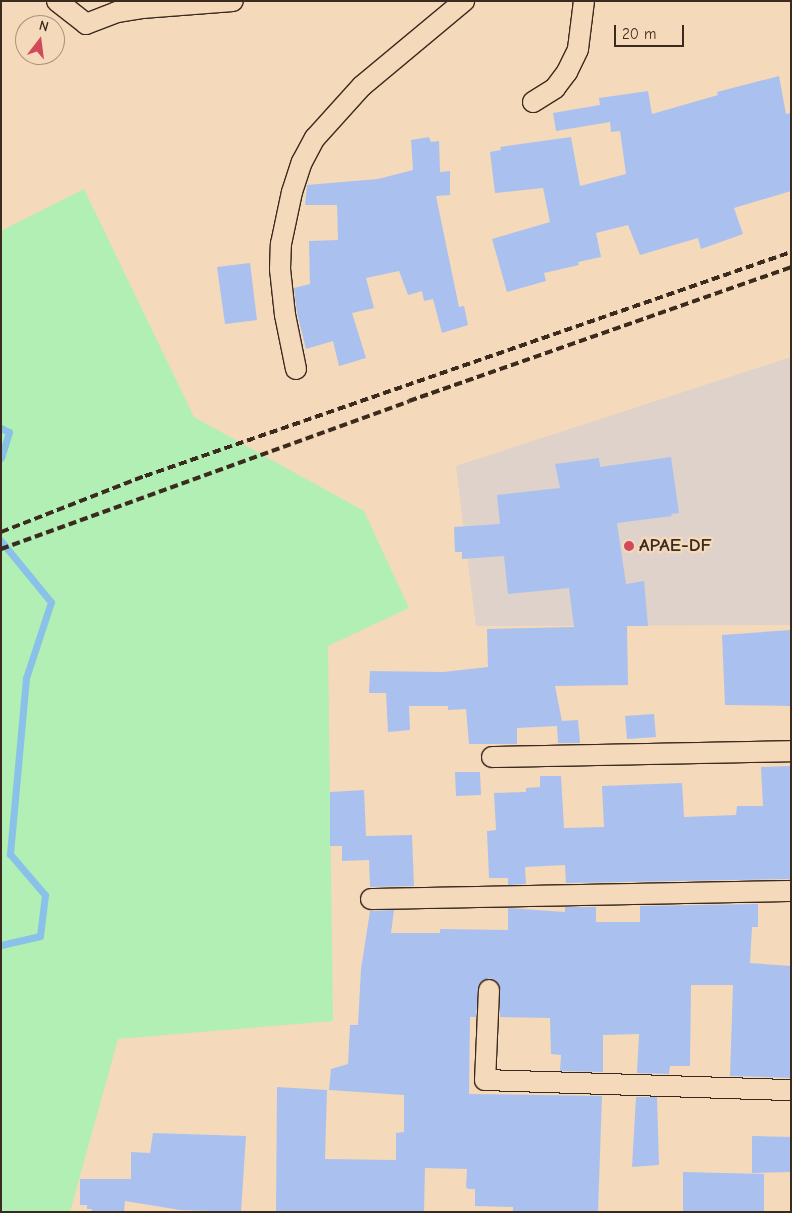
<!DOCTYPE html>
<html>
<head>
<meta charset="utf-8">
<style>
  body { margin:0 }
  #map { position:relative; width:792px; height:1213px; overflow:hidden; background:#f5d9bb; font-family:"Comic Neue",sans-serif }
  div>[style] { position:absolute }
  .built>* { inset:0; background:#ded2cb }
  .green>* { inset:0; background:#b1efb5 }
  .stream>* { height:7px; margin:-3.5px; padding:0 3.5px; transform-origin:3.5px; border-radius:3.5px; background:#8ac1e8 }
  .building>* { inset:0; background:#aac1ef }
  .roads { filter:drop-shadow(1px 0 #3b2a1e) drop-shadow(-1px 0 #3b2a1e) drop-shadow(0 1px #3b2a1e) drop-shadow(0 -1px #3b2a1e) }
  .minor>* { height:20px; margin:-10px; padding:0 10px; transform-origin:10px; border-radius:10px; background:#f5d9bb }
  .rail>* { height:4px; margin-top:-2px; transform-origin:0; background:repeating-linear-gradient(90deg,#3b2a1e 0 8px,transparent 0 12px) }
  .dots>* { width:14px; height:14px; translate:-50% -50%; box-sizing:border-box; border:2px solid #f5d9bb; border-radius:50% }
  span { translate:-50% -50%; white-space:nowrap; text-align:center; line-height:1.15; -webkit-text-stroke:5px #f5d9bb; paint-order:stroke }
  .poi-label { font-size:19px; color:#3b2a1e; font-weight:700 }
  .left { translate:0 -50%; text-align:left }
  .frame { position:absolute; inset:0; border:2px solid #3b2a1e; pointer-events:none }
  .north { position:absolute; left:15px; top:15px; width:50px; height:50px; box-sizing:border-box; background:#f5d9bb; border:1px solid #ab937c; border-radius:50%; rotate:15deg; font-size:14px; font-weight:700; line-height:20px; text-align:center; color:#3b2a1e }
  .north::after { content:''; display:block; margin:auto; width:18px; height:22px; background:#d1495b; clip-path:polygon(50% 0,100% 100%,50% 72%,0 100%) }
  .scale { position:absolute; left:614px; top:25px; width:70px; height:22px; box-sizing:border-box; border:2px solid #3b2a1e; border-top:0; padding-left:6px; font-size:15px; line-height:18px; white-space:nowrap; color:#3b2a1e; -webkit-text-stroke:4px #f5d9bb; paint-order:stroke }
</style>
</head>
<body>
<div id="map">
  <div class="built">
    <i style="clip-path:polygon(791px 357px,791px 625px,476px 626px,456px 466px)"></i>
  </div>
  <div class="green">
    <i style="clip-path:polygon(84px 189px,194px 417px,364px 511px,409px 608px,328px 646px,333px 1021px,118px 1039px,70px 1212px,1px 1212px,1px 231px)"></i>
  </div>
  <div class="stream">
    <i style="left:1px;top:428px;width:9px;rotate:27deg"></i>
    <i style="left:9px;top:432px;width:27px;rotate:107deg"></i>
    <i style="left:1px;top:541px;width:79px;rotate:50.7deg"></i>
    <i style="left:51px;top:602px;width:80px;rotate:108.2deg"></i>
    <i style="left:26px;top:678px;width:177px;rotate:95.2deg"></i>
    <i style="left:10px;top:854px;width:54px;rotate:49.5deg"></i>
    <i style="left:45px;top:895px;width:41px;rotate:97deg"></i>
    <i style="left:40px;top:936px;width:40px;rotate:167deg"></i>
  </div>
  <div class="building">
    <i style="clip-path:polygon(779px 76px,786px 114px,791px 113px,791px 191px,734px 208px,743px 234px,701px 249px,698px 238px,640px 255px,628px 225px,596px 233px,601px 257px,578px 262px,579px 265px,544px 273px,546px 281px,507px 292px,492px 239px,550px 222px,543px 188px,495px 193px,490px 152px,501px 150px,500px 147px,571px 137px,580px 186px,626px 174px,620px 131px,611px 132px,610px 122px,556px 131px,553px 113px,600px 105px,599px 98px,648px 91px,652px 114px,718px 95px,717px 92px)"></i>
    <i style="clip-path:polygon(429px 137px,431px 142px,439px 141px,440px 172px,450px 171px,450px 195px,436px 196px,459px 307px,464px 306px,468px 325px,442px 333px,433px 299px,424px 301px,422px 291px,408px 295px,399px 271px,366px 278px,374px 308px,352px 313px,366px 358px,339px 366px,333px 341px,306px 349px,297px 313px,294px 288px,310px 284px,309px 241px,338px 240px,337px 205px,305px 205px,307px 185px,378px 179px,413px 170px,411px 140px)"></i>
    <i style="clip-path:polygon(250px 263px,257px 320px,225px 324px,217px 267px)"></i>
    <i style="clip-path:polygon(671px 457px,679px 513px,671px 514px,672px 516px,617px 523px,626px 584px,644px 581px,648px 626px,627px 626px,628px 685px,555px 686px,562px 721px,578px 720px,580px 743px,558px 743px,557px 726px,517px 728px,517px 744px,469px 744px,466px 709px,448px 710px,448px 706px,409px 706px,410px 730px,388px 732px,386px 693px,369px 693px,370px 671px,443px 672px,488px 667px,487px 629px,574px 627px,569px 588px,508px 594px,504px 556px,462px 559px,462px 552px,455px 552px,454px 527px,500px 524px,497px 495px,560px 488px,555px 464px,599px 458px,600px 467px)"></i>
    <i style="clip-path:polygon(791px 630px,791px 706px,725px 705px,722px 635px)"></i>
    <i style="clip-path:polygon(654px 714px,656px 737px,627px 739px,625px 716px)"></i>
    <i style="clip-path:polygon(791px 766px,791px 879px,566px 883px,565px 865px,525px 867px,526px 884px,508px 885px,508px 878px,489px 878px,487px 831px,496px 830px,494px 793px,526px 792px,526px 788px,540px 787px,540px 776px,561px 776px,564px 828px,604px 827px,602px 786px,682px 783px,684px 817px,736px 815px,737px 806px,763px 806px,761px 767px)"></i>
    <i style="clip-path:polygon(455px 772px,480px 772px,481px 795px,456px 796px)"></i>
    <i style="clip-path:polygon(364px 790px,366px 836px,412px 835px,414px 886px,370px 887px,369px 860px,342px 861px,342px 846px,330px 846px,330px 792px)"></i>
    <i style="clip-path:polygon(758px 904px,758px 927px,752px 927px,750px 963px,791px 966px,791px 1078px,730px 1076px,733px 985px,691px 985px,690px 1066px,670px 1066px,669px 1074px,637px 1073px,639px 1034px,603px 1035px,603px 1072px,560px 1071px,561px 1055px,551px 1054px,550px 1018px,500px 1017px,499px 984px,489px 978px,479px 984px,476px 1017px,470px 1017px,469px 1094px,602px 1096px,598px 1212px,513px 1212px,513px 1207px,475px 1206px,475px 1189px,468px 1189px,466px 1187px,467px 1169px,425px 1168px,424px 1212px,276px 1212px,277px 1087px,327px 1090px,325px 1159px,396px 1160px,396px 1133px,404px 1132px,404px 1095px,329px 1090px,331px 1069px,348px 1064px,350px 1025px,358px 1025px,361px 969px,370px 911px,394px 910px,391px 933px,440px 933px,440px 929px,508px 930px,508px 908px,565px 912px,565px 907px,596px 907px,596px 922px,640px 922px,640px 906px)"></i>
    <i style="clip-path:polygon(636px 1097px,657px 1097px,659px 1165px,632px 1167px)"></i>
    <i style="clip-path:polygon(153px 1133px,246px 1136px,241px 1212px,180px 1210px,125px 1201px,124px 1212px,91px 1212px,92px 1209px,87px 1209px,87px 1205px,80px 1205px,80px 1179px,131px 1179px,131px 1152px,150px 1153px)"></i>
    <i style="clip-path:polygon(752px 1136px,791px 1137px,791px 1172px,752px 1173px)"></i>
    <i style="clip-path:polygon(683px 1172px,764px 1174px,764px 1212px,683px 1212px)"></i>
  </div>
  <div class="roads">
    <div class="minor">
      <i style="left:57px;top:1px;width:37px;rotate:38deg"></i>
      <i style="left:86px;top:24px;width:33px;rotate:-21deg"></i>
      <i style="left:117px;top:12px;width:25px;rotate:-9deg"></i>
      <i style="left:142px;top:8px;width:91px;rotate:-4.4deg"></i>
      <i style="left:533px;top:102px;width:26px;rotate:-32deg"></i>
      <i style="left:555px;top:88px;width:20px;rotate:-53deg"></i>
      <i style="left:567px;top:72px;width:25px;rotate:-64deg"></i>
      <i style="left:578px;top:49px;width:48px;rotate:-82.9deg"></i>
      <i style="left:296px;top:369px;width:55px;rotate:-101.5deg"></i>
      <i style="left:285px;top:315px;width:46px;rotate:-96.2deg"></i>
      <i style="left:280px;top:269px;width:25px;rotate:-88deg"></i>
      <i style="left:281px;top:244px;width:53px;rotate:-78.1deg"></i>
      <i style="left:292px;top:192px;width:32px;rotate:-72deg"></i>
      <i style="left:302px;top:162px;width:27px;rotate:-62deg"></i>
      <i style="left:315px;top:138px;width:70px;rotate:-47.9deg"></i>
      <i style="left:362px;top:86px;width:133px;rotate:-39.8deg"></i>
      <i style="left:492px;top:757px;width:299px;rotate:-1.1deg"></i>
      <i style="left:371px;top:899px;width:420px;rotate:-1.1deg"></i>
      <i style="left:489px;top:990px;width:90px;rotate:92.5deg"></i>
      <i style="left:485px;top:1080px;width:306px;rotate:1.9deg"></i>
    </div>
  </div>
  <div class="rail">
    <i style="left:1px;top:532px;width:155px;rotate:-21.3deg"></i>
    <i style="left:145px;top:476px;width:684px;rotate:-19.12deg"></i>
    <i style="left:1px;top:549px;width:434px;rotate:-19.9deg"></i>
    <i style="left:409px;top:401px;width:405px;rotate:-19.3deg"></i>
  </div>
  <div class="dots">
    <i style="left:629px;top:546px;background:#d1495b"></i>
  </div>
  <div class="poi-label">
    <span class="left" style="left:639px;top:546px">APAE-DF</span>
  </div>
  <div class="frame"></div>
  <div class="north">N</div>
  <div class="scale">20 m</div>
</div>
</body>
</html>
